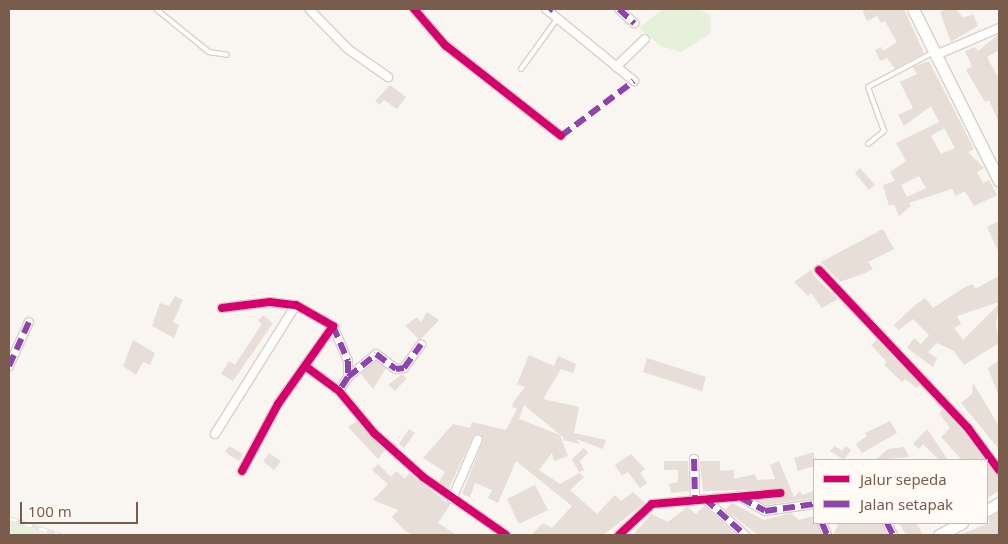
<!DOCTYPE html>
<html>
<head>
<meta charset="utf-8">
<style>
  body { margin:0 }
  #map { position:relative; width:1008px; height:544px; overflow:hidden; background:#f9f5f0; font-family:"Noto Sans",sans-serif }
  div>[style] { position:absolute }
  .green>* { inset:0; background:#e7f0db }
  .building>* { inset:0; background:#e6ded7 }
  .roads { filter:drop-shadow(1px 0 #d7d1cb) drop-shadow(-1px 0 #d7d1cb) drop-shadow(0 1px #d7d1cb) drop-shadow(0 -1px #d7d1cb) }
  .service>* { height:4px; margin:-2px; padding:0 2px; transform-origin:2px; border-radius:2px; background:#fefefd }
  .minor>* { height:8px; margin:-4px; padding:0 4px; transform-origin:4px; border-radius:4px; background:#fefefd }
  .secondary>* { height:11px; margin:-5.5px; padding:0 5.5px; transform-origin:5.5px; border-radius:5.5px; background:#fefefd }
  .rail>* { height:4.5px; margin-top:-2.25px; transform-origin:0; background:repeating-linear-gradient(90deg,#fffaf3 0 8px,#e6e3e7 0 16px); box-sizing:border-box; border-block:1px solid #e6e3e7 }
  .quiet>* { height:6px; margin-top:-3px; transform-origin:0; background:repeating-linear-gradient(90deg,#8e44ad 0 12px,transparent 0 18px) }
  .cycleway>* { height:8px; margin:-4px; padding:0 4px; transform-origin:4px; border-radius:4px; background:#d6006c }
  span { translate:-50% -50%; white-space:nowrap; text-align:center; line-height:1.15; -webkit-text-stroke:5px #fffaf3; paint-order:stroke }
  .frame { position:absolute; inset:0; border:10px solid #7a5c4d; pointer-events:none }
  .legend { position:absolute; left:813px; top:459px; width:175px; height:65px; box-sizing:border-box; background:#fffaf3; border:1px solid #cabbb1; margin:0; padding:6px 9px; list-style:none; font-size:15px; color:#7a5c4d }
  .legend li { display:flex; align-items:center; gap:10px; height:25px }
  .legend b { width:25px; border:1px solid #cabbb1 }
  .scale { position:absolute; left:20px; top:502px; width:118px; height:22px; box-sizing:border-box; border:2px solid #7a5c4d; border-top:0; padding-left:6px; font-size:15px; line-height:18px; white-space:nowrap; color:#7a5c4d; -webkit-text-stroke:4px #fffaf3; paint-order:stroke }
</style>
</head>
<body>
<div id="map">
  <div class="green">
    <i style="clip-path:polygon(663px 9px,699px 9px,710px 15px,711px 33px,681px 52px,661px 46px,639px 28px)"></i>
    <i style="clip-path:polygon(9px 521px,49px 535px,12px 535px)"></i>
  </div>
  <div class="building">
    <i style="clip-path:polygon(862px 9px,904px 9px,924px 53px,895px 69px,887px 58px,880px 61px,875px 50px,881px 47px,883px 51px,897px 42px,885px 21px,881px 23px,877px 16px,867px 21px)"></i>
    <i style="clip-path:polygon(946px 9px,956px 9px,963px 18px,973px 14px,978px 26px,951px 42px,940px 12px)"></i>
    <i style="clip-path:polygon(999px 34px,999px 50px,987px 57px,999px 79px,999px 123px,989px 100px,985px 102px,966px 70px,972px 66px,965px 51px,975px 47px,978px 51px)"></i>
    <i style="clip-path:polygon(evenodd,929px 61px,974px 149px,968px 152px,984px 168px,977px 172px,983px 183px,989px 180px,997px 195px,974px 206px,965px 191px,956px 196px,952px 189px,909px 203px,911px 206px,899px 216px,894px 204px,889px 206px,883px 185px,895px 181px,890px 172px,906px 161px,896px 143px,939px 122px,931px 106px,904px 126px,898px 115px,913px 108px,900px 82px,917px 74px,913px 67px,929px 61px,944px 128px,955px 148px,941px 154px,931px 136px,944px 128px,929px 61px,919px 176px,926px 188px,907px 197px,901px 185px,919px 176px)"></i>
    <i style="clip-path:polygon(390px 85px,406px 97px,397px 109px,384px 100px,380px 105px,375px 101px)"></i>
    <i style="clip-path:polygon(860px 168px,875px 185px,869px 190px,855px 173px)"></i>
    <i style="clip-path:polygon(999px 221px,999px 253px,987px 227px)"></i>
    <i style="clip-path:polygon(883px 229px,894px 249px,868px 262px,873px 269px,865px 273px,840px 282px,821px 262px)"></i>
    <i style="clip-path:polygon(811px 270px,815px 277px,838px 299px,822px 308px,811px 293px,808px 296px,794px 282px)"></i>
    <i style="clip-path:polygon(999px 276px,999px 302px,957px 316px,961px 324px,954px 328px,963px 340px,999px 304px,996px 324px,999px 343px,964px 365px,954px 351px,937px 343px,928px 352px,937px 359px,933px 367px,907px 348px,914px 338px,921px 344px,929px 335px,913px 319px,899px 330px,894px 325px,915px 305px,925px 298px,933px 308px,965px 287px,973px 284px,975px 289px)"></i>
    <i style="clip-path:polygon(175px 296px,183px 300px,173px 322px,179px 325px,174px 338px,152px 326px,160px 303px,169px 306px)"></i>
    <i style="clip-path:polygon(427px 312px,439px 320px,420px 340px,405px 326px,417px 317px,421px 322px)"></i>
    <i style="clip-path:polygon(263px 315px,273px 323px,233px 381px,221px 374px,229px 361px,235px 365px,262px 324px,258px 321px)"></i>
    <i style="clip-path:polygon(133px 340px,155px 353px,150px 365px,143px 362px,136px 375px,123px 366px)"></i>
    <i style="clip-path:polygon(877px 340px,920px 385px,917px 388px,905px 379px,902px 382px,884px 365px,887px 362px,871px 345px)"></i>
    <i style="clip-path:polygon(529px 355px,554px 366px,558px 356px,576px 364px,573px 373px,561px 369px,543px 399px,579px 407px,574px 433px,606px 440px,603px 449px,576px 439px,580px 444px,563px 440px,564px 438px,524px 405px,519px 419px,560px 435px,568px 456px,554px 461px,552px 453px,539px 470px,560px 484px,579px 473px,584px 477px,570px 490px,597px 514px,615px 495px,621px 501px,633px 492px,645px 503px,603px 535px,531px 535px,543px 523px,552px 528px,572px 506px,516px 461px,498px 503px,488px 498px,492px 490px,475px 483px,470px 497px,462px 494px,483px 441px,480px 434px,473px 437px,449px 488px,439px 482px,445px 472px,423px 458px,453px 424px,470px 428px,472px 422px,506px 430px,517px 409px,512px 407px,514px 401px,525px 387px,517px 384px)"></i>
    <i style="clip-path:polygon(647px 358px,706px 377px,702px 391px,643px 372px)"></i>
    <i style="clip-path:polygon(999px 360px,999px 397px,988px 368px)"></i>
    <i style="clip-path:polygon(376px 361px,386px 368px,373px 389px,361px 374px)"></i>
    <i style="clip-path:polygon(402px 374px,407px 378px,395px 391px,388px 385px)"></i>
    <i style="clip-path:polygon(973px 383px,999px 426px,999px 449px,961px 403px,972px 394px)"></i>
    <i style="clip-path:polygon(943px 409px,964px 432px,985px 460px,962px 460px,941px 437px,950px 428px,939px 413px)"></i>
    <i style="clip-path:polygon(357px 421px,385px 450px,378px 459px,348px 427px)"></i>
    <i style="clip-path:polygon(890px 421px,897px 433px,862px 453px,856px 444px,867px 436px,865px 433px)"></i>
    <i style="clip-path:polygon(409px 429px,415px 433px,404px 448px,399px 444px)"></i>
    <i style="clip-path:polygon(927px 429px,948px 460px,939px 460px,923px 444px,919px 449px,913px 444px)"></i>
    <i style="clip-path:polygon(229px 446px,243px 454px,239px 461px,225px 452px)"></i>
    <i style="clip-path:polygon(835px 446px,842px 451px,846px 446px,851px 450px,844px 460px,830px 451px)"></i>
    <i style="clip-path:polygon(904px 447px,909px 457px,875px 460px,888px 449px)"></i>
    <i style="clip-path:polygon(584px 448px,588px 453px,580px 461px,584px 470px,579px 472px,572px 459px)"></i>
    <i style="clip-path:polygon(814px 452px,814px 466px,798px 471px,794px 458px)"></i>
    <i style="clip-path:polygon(269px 453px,281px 461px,274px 470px,263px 461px)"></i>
    <i style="clip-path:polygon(631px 454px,645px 469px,640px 473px,647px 483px,640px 488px,628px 472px,622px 476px,615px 465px)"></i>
    <i style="clip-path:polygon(664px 461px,688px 461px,689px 491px,671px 493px,669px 484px,678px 482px,678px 470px,664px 470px)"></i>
    <i style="clip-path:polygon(700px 461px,720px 461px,720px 471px,734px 470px,734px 479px,755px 474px,757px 480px,775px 479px,770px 465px,779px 461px,794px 497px,800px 491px,802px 495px,814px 491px,814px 498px,766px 505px,758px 501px,784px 498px,785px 489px,703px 491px)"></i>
    <i style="clip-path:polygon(987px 463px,999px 476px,999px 491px,987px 498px)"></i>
    <i style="clip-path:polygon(378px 464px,391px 477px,396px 471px,405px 479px,409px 473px,450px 505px,438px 523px,457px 535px,412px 535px,403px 529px,392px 517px,398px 510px,373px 500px,388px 484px,372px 470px)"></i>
    <i style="clip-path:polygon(535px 485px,548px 510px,519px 524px,507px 499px)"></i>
    <i style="clip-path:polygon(732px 503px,764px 520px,791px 513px,799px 520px,814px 516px,821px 535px,758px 535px,725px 510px)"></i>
    <i style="clip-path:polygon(704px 506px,736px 535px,633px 535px,651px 514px,668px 522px,687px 507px,696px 514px)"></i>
    <i style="clip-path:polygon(999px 512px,999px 535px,958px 535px,990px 523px,987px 518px)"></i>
    <i style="clip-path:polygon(839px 523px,881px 523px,887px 535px,833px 535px)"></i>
    <i style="clip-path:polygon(899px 523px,916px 523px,923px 535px,906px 535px)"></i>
  </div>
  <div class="roads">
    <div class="service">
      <i style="left:156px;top:9px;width:68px;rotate:39.1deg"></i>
      <i style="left:209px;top:52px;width:18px;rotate:9deg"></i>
      <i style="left:521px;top:69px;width:62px;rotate:-54.2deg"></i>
      <i style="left:868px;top:144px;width:21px;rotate:-39deg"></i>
      <i style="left:884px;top:131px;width:47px;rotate:-110deg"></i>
      <i style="left:868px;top:87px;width:72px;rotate:-28deg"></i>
    </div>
    <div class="minor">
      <i style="left:414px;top:9px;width:48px;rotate:49.3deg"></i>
      <i style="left:445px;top:45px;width:147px;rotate:38.1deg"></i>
      <i style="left:546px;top:9px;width:114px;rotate:39.3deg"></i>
      <i style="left:619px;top:9px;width:21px;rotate:43deg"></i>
      <i style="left:310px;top:10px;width:54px;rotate:45.7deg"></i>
      <i style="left:348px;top:49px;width:49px;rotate:35deg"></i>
      <i style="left:936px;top:55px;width:69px;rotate:-23.2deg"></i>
      <i style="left:616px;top:67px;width:40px;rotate:-44deg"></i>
      <i style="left:819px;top:270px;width:217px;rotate:46.7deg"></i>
      <i style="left:968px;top:428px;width:52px;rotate:53.6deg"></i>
      <i style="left:222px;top:308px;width:48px;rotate:-7.1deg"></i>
      <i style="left:270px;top:302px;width:26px;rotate:7deg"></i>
      <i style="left:296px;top:305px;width:43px;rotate:29.6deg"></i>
      <i style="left:333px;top:326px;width:95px;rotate:125.2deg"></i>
      <i style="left:278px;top:404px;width:76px;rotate:118.2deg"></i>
      <i style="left:333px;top:326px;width:38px;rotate:67deg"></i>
      <i style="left:348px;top:361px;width:16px;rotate:90deg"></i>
      <i style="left:348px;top:377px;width:17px;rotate:123deg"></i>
      <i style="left:9px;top:366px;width:48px;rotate:-65.6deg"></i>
      <i style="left:305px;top:366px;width:42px;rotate:36.3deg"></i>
      <i style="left:339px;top:391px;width:55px;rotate:50.2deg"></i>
      <i style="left:374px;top:433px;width:66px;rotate:41.9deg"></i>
      <i style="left:423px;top:477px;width:101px;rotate:34.9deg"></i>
      <i style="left:348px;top:377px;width:36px;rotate:-39deg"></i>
      <i style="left:376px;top:354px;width:25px;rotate:37deg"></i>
      <i style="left:396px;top:369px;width:8px;rotate:-7deg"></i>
      <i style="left:404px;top:368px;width:29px;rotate:-54deg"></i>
      <i style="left:215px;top:434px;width:152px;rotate:-57.9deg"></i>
      <i style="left:694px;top:459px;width:41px;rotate:88.6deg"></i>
      <i style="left:739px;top:496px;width:30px;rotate:30deg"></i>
      <i style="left:765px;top:511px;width:49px;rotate:-8.1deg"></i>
      <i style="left:452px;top:499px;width:65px;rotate:-66.6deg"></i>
      <i style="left:705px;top:499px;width:54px;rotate:42deg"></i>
      <i style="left:822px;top:523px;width:13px;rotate:67deg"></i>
      <i style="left:887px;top:523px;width:13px;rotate:63deg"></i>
      <i style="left:619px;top:535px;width:45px;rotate:-43.2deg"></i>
      <i style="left:652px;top:504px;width:129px;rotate:-4.9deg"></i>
    </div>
    <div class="secondary">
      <i style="left:913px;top:9px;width:192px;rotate:63.4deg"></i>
      <i style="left:987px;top:510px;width:14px;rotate:-30deg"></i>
      <i style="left:939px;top:535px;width:26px;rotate:-28deg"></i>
    </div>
  </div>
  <div class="rail">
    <i style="left:9px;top:518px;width:55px;rotate:18.1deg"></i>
  </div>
  <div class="quiet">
    <i style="left:619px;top:9px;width:21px;rotate:43deg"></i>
    <i style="left:549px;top:11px;width:3px;rotate:-45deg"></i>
    <i style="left:561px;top:136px;width:91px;rotate:-37deg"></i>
    <i style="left:333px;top:326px;width:38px;rotate:67deg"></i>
    <i style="left:348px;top:361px;width:16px;rotate:90deg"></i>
    <i style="left:348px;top:377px;width:17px;rotate:123deg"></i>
    <i style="left:9px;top:366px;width:48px;rotate:-65.6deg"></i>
    <i style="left:348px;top:377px;width:36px;rotate:-39deg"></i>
    <i style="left:376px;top:354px;width:25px;rotate:37deg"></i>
    <i style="left:396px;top:369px;width:8px;rotate:-7deg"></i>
    <i style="left:404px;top:368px;width:29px;rotate:-54deg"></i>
    <i style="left:694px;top:459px;width:41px;rotate:88.6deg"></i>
    <i style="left:741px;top:498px;width:27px;rotate:28deg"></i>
    <i style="left:765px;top:511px;width:49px;rotate:-8.1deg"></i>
    <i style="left:705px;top:499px;width:54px;rotate:42deg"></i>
    <i style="left:822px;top:523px;width:13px;rotate:67deg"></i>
    <i style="left:887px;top:523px;width:13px;rotate:63deg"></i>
  </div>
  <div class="cycleway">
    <i style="left:414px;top:9px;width:48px;rotate:49.3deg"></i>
    <i style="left:445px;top:45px;width:147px;rotate:38.1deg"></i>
    <i style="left:819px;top:270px;width:217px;rotate:46.7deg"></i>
    <i style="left:968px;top:428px;width:52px;rotate:53.6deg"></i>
    <i style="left:222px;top:308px;width:48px;rotate:-7.1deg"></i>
    <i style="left:270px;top:302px;width:26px;rotate:7deg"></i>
    <i style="left:296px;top:305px;width:43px;rotate:29.6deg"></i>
    <i style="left:333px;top:326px;width:95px;rotate:125.2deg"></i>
    <i style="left:278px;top:404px;width:76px;rotate:118.2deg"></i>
    <i style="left:305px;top:366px;width:42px;rotate:36.3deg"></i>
    <i style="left:339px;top:391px;width:55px;rotate:50.2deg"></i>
    <i style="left:374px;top:433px;width:66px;rotate:41.9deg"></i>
    <i style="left:423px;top:477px;width:101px;rotate:34.9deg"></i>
    <i style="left:619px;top:535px;width:45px;rotate:-43.2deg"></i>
    <i style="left:652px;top:504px;width:129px;rotate:-4.9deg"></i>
  </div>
  <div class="frame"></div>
  <ul class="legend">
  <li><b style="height:6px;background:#d6006c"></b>Jalur sepeda</li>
  <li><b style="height:6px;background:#8e44ad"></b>Jalan setapak</li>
  </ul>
  <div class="scale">100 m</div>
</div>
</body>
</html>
